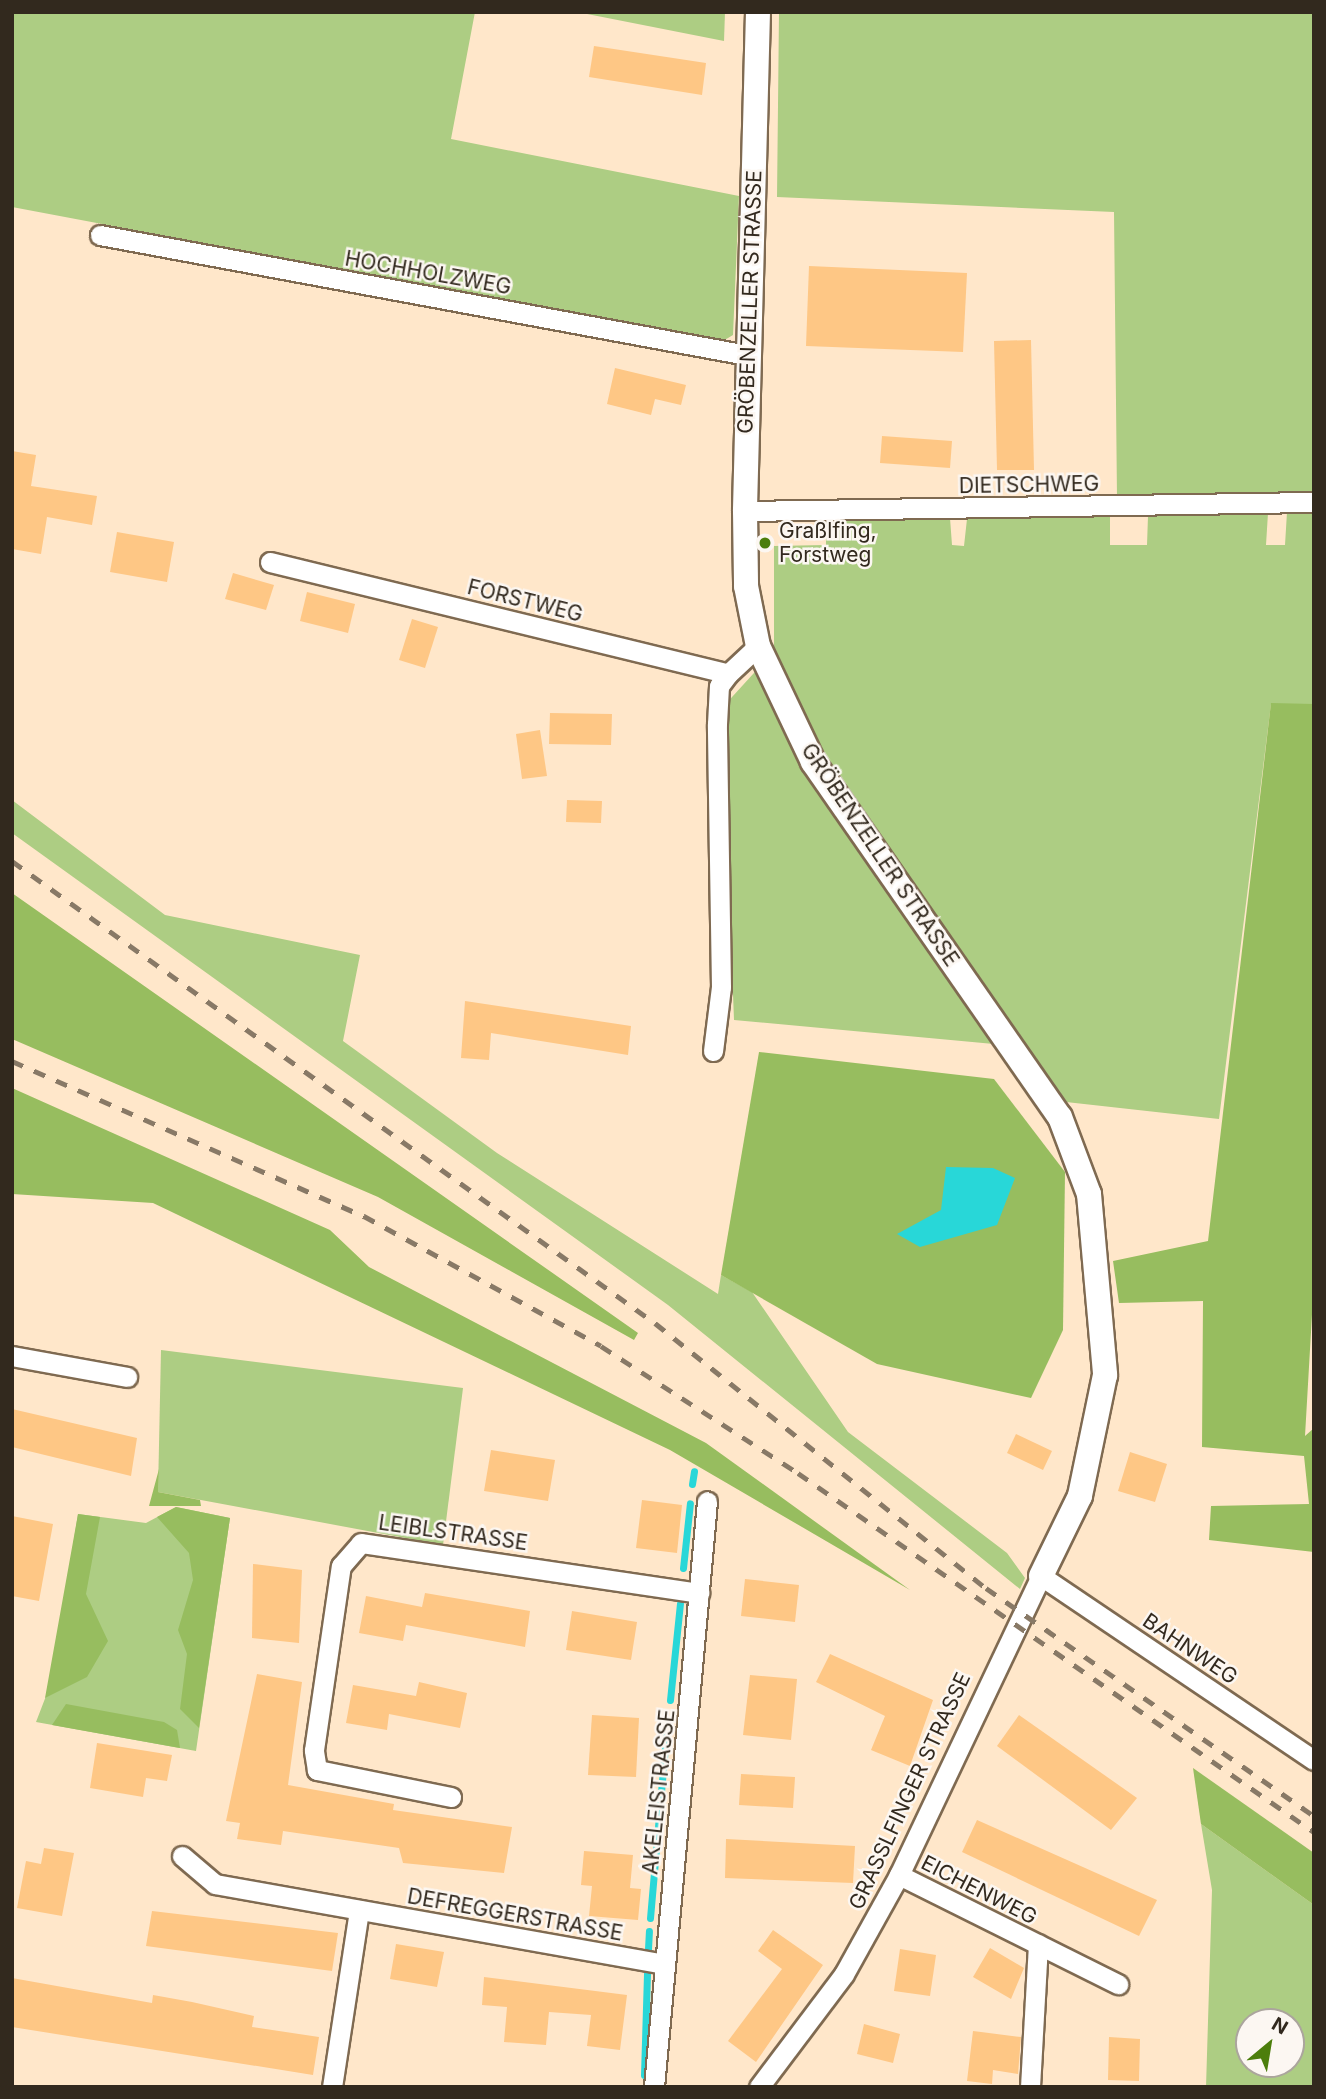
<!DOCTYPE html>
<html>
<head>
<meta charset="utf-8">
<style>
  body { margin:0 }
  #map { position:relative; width:1326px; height:2099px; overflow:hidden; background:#ffe7ca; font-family:Inter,sans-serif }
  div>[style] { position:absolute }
  .green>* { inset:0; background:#adcd83 }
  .forest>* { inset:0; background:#97bd5f }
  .water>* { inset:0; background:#28d7d8 }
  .stream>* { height:7px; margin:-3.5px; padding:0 3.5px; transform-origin:3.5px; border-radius:3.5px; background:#28d7d8 }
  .building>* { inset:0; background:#fec785 }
  .roads { filter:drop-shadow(2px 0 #7f6a51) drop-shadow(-2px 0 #7f6a51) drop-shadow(0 2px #7f6a51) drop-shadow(0 -2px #7f6a51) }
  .minor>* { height:19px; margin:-9.5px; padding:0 9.5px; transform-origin:9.5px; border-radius:9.5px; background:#fff }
  .tertiary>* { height:24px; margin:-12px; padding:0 12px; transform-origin:12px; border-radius:12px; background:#fff }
  .rail>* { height:5px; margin-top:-2.5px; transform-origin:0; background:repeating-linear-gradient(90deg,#887966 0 12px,transparent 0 24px) }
  .dots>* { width:19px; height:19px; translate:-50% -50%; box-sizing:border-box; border:4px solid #fcf7f2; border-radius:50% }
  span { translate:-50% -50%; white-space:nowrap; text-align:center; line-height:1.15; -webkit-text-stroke:5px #fcf7f2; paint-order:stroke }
  .street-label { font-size:21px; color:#32291e }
  .poi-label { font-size:21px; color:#32291e }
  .left { translate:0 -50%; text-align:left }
  .frame { position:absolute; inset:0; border:14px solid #32291e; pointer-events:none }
  .north { position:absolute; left:1235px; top:2008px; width:70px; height:70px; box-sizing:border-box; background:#fcf7f2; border:2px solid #aba59d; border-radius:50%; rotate:30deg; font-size:19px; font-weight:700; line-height:28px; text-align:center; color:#32291e }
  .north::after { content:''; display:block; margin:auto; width:24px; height:32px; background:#4c7e0c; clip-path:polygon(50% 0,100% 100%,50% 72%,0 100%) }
</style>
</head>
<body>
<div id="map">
  <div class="green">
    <i style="clip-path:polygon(12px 12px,475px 12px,451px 139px,739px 196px,733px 335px,723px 341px,12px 207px)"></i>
    <i style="clip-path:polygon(577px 12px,725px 12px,724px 41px)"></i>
    <i style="clip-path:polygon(779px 12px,1314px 12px,1314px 495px,1117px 498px,1114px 212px,777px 197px)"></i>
    <i style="clip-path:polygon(1287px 512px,1314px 513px,1314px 704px,1271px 704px,1219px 1119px,1066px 1102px,1025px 1047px,734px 1020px,722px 708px,774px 651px,774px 546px,826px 545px,826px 520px,950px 518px,952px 545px,964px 546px,967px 519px,1110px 515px,1110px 545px,1147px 545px,1148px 516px,1268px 513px,1266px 545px,1285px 545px)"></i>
    <i style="clip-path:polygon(12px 800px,165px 915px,360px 955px,343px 1041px,497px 1153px,718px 1294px,721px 1275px,752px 1292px,848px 1432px,1007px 1553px,1025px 1578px,1020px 1589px,668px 1305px,12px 833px)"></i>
    <i style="clip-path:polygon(161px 1350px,463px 1388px,443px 1545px,158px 1492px)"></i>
    <i style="clip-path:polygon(176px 1507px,230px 1518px,196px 1751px,36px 1722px,51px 1683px,78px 1514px,146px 1523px)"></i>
    <i style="clip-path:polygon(evenodd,1201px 1824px,1314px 1905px,1314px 2087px,1206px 2087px,1212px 1890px,1201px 1824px,1249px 2022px,1291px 2022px,1291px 2064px,1249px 2064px,1249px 2022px)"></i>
  </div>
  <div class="forest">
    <i style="clip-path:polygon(1271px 703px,1314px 704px,1314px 1280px,1305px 1436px,1314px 1428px,1314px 1552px,1209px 1540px,1211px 1506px,1309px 1504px,1304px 1456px,1202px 1447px,1203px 1301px,1119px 1303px,1113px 1261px,1208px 1241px)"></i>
    <i style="clip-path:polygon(12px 893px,638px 1333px,634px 1340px,378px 1197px,12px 1039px)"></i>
    <i style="clip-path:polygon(759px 1052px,994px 1079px,1065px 1172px,1063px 1330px,1031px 1398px,877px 1364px,721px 1275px)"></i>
    <i style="clip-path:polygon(12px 1088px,330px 1230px,369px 1267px,706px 1443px,910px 1590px,670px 1450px,153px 1203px,12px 1194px)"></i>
    <i style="clip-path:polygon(159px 1469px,158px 1492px,200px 1500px,201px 1506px,149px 1506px)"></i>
    <i style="clip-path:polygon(176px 1507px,230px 1518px,199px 1728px,180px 1709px,187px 1654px,178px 1630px,193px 1580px,189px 1553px,157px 1517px)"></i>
    <i style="clip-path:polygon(78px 1514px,100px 1517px,86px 1594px,108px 1641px,87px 1677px,45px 1698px)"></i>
    <i style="clip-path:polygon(66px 1704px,164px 1722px,177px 1730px,180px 1748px,52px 1725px)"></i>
    <i style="clip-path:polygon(1193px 1768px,1314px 1853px,1314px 1905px,1201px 1824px)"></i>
  </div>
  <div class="water">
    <i style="clip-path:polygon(946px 1167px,993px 1168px,1015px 1178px,997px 1225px,920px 1247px,897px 1234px,941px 1210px)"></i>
  </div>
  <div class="stream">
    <i style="left:692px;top:1484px;width:13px;rotate:-81deg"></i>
    <i style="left:683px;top:1568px;width:65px;rotate:-83.9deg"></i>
    <i style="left:670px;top:1700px;width:97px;rotate:-84.1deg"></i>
    <i style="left:650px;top:1918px;width:183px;rotate:-85deg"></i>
    <i style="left:648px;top:1949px;width:18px;rotate:-87deg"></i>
    <i style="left:644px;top:2075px;width:102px;rotate:-88.3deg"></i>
  </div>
  <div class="building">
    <i style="clip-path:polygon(594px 46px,706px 63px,702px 95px,589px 77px)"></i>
    <i style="clip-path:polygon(809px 266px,967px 273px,963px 352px,806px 346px)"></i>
    <i style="clip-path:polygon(1031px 340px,1034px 470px,997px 470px,994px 341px)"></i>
    <i style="clip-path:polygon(615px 368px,686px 385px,681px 405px,655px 399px,651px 415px,607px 404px)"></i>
    <i style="clip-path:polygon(882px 436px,952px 441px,950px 468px,880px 463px)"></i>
    <i style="clip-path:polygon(12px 451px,36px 455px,31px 486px,97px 496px,92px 525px,47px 517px,41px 554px,12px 549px)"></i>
    <i style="clip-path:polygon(117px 532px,174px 542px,167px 582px,110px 572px)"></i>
    <i style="clip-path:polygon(233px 573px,274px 585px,266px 610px,225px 599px)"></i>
    <i style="clip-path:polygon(307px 592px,355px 604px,348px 633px,300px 621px)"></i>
    <i style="clip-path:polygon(412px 619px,438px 627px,425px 668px,399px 660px)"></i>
    <i style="clip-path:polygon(550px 713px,612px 714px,611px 745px,549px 744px)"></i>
    <i style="clip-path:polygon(540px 730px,547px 776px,522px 779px,516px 734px)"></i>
    <i style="clip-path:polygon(567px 800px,602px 801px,601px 823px,566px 822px)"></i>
    <i style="clip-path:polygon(465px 1001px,631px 1026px,628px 1055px,491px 1033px,489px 1060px,461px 1058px)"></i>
    <i style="clip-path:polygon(12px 1409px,137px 1438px,131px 1476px,12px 1447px)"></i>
    <i style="clip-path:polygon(1016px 1434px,1052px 1451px,1043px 1470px,1007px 1453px)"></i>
    <i style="clip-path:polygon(491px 1450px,555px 1460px,548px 1501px,484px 1491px)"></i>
    <i style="clip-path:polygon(1130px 1452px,1167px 1464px,1155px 1502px,1118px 1491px)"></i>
    <i style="clip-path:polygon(642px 1500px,682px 1505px,677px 1553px,636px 1548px)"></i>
    <i style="clip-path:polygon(12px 1516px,53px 1524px,39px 1601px,12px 1596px)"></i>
    <i style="clip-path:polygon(253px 1564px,302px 1570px,299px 1643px,252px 1638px)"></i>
    <i style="clip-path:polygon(745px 1579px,799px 1585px,795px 1622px,741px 1616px)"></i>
    <i style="clip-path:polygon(425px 1593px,530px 1611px,525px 1647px,406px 1625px,403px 1641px,359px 1633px,366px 1596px,422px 1607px)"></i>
    <i style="clip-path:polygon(572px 1611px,637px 1622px,631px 1660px,566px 1650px)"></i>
    <i style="clip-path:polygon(830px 1654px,933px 1700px,910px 1766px,871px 1750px,885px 1716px,816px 1682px)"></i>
    <i style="clip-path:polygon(257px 1674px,302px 1682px,288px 1785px,394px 1804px,393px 1810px,512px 1827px,504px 1873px,403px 1863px,399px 1848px,283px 1831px,281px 1845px,237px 1839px,240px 1823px,226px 1821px)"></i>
    <i style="clip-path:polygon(750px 1675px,797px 1679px,791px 1740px,743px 1735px)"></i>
    <i style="clip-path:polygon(419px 1682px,467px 1693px,460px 1728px,389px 1714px,387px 1730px,346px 1723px,353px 1685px,416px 1696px)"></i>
    <i style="clip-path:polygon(592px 1715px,639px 1718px,636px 1777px,588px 1775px)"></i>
    <i style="clip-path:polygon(1019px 1715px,1137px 1798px,1111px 1830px,997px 1746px)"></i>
    <i style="clip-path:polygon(97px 1743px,172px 1755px,167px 1781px,146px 1778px,143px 1797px,90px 1788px)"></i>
    <i style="clip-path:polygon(741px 1774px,795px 1777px,793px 1808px,739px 1805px)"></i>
    <i style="clip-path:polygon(977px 1820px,1157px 1900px,1139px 1936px,962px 1852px)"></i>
    <i style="clip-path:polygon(726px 1839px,855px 1846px,853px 1883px,725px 1878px)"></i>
    <i style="clip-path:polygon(44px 1848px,74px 1853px,62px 1916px,17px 1908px,26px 1861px,41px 1864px)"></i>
    <i style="clip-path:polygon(584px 1851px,633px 1855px,630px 1888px,641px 1889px,638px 1920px,589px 1916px,592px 1886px,581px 1885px)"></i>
    <i style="clip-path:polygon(152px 1911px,338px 1933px,332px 1971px,146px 1946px)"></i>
    <i style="clip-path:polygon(773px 1930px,823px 1965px,756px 2062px,728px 2041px,782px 1969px,758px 1951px)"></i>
    <i style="clip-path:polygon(396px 1944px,444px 1952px,437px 1987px,390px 1979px)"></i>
    <i style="clip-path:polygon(990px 1948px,1024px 1968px,1011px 1999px,973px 1977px)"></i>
    <i style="clip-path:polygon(900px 1949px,936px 1955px,930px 1996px,894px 1991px)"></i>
    <i style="clip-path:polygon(484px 1977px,627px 1995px,620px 2050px,587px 2046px,591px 2015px,549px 2012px,546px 2045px,504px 2042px,507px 2007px,482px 2005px)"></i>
    <i style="clip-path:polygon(12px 1978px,152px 2003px,153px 1995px,192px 2002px,254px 2016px,252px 2027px,319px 2037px,313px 2075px,12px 2027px)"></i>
    <i style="clip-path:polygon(864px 2024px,900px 2034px,893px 2063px,857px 2054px)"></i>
    <i style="clip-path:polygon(973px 2031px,1021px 2037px,1018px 2074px,993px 2070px,992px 2084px,967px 2081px)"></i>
    <i style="clip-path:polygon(1109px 2037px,1140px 2039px,1139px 2081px,1108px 2080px)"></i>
  </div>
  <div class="roads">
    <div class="minor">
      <i style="left:100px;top:235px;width:658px;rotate:10.51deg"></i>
      <i style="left:745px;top:511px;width:569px;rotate:-0.91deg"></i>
      <i style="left:270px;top:562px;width:471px;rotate:13.7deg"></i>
      <i style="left:728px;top:674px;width:41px;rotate:-43deg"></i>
      <i style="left:713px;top:1051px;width:64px;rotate:-82.9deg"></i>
      <i style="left:721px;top:987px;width:263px;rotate:-90.9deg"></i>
      <i style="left:717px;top:724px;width:38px;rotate:-87deg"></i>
      <i style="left:719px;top:686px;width:15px;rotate:-53deg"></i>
      <i style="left:12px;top:1356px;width:117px;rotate:10.3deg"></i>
      <i style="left:451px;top:1797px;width:137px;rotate:-168.6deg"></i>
      <i style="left:317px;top:1770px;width:20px;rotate:-99deg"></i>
      <i style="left:314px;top:1750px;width:186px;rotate:-81.7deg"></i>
      <i style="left:341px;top:1566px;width:30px;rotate:-49deg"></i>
      <i style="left:361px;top:1543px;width:342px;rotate:8.4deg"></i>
      <i style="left:182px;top:1856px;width:43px;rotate:40.3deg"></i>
      <i style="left:215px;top:1884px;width:455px;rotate:10.1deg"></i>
      <i style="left:899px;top:1875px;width:245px;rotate:26.5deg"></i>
      <i style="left:332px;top:2087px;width:179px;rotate:-81.3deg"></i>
      <i style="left:654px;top:2087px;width:588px;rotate:-84.83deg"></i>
      <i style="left:759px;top:2087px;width:141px;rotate:-53deg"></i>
      <i style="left:844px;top:1974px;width:113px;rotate:-60.9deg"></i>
      <i style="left:899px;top:1875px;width:331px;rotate:-64.6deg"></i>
      <i style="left:1041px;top:1576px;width:329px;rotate:34deg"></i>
      <i style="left:1030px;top:2087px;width:143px;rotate:-86.8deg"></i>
    </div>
    <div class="tertiary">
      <i style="left:758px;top:12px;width:499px;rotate:91.5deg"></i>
      <i style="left:745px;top:511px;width:75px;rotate:89.2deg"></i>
      <i style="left:746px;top:586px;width:61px;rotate:78.7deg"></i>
      <i style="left:758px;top:646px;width:128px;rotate:64.6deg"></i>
      <i style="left:813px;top:762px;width:432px;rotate:55.2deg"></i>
      <i style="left:1060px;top:1117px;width:82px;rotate:69.4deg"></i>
      <i style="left:1089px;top:1194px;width:182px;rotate:84.9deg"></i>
      <i style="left:1105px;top:1375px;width:124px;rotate:101.7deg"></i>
      <i style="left:1080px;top:1496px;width:89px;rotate:116deg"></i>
    </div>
  </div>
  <div class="rail">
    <i style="left:12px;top:861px;width:792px;rotate:35.7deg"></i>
    <i style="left:655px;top:1323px;width:424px;rotate:38.7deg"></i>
    <i style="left:986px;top:1588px;width:399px;rotate:34.8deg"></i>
    <i style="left:12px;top:1061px;width:385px;rotate:23.8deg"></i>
    <i style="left:364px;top:1216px;width:270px;rotate:28.7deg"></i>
    <i style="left:601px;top:1346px;width:234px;rotate:32.8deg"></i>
    <i style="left:798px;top:1473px;width:629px;rotate:34.83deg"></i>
  </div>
  <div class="dots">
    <i style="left:765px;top:543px;background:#4c7e0c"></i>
  </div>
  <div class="street-label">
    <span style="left:428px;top:273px;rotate:10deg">HOCHHOLZWEG</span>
    <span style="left:750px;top:302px;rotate:-88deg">GRÖBENZELLER STRASSE</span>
    <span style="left:1029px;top:485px;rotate:-1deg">DIETSCHWEG</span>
    <span style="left:525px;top:601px;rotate:14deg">FORSTWEG</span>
    <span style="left:880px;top:855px;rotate:56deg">GRÖBENZELLER STRASSE</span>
    <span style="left:453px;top:1533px;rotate:8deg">LEIBLSTRASSE</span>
    <span style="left:1190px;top:1649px;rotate:34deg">BAHNWEG</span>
    <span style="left:910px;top:1791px;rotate:-65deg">GRASSLFINGER STRASSE</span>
    <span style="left:659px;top:1792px;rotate:-84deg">AKELEISTRASSE</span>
    <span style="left:979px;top:1890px;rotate:27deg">EICHENWEG</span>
    <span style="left:515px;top:1915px;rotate:10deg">DEFREGGERSTRASSE</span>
  </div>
  <div class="poi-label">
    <span class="left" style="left:779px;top:543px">Graßlfing,<br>Forstweg</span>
  </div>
  <div class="frame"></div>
  <div class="north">N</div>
</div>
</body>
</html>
